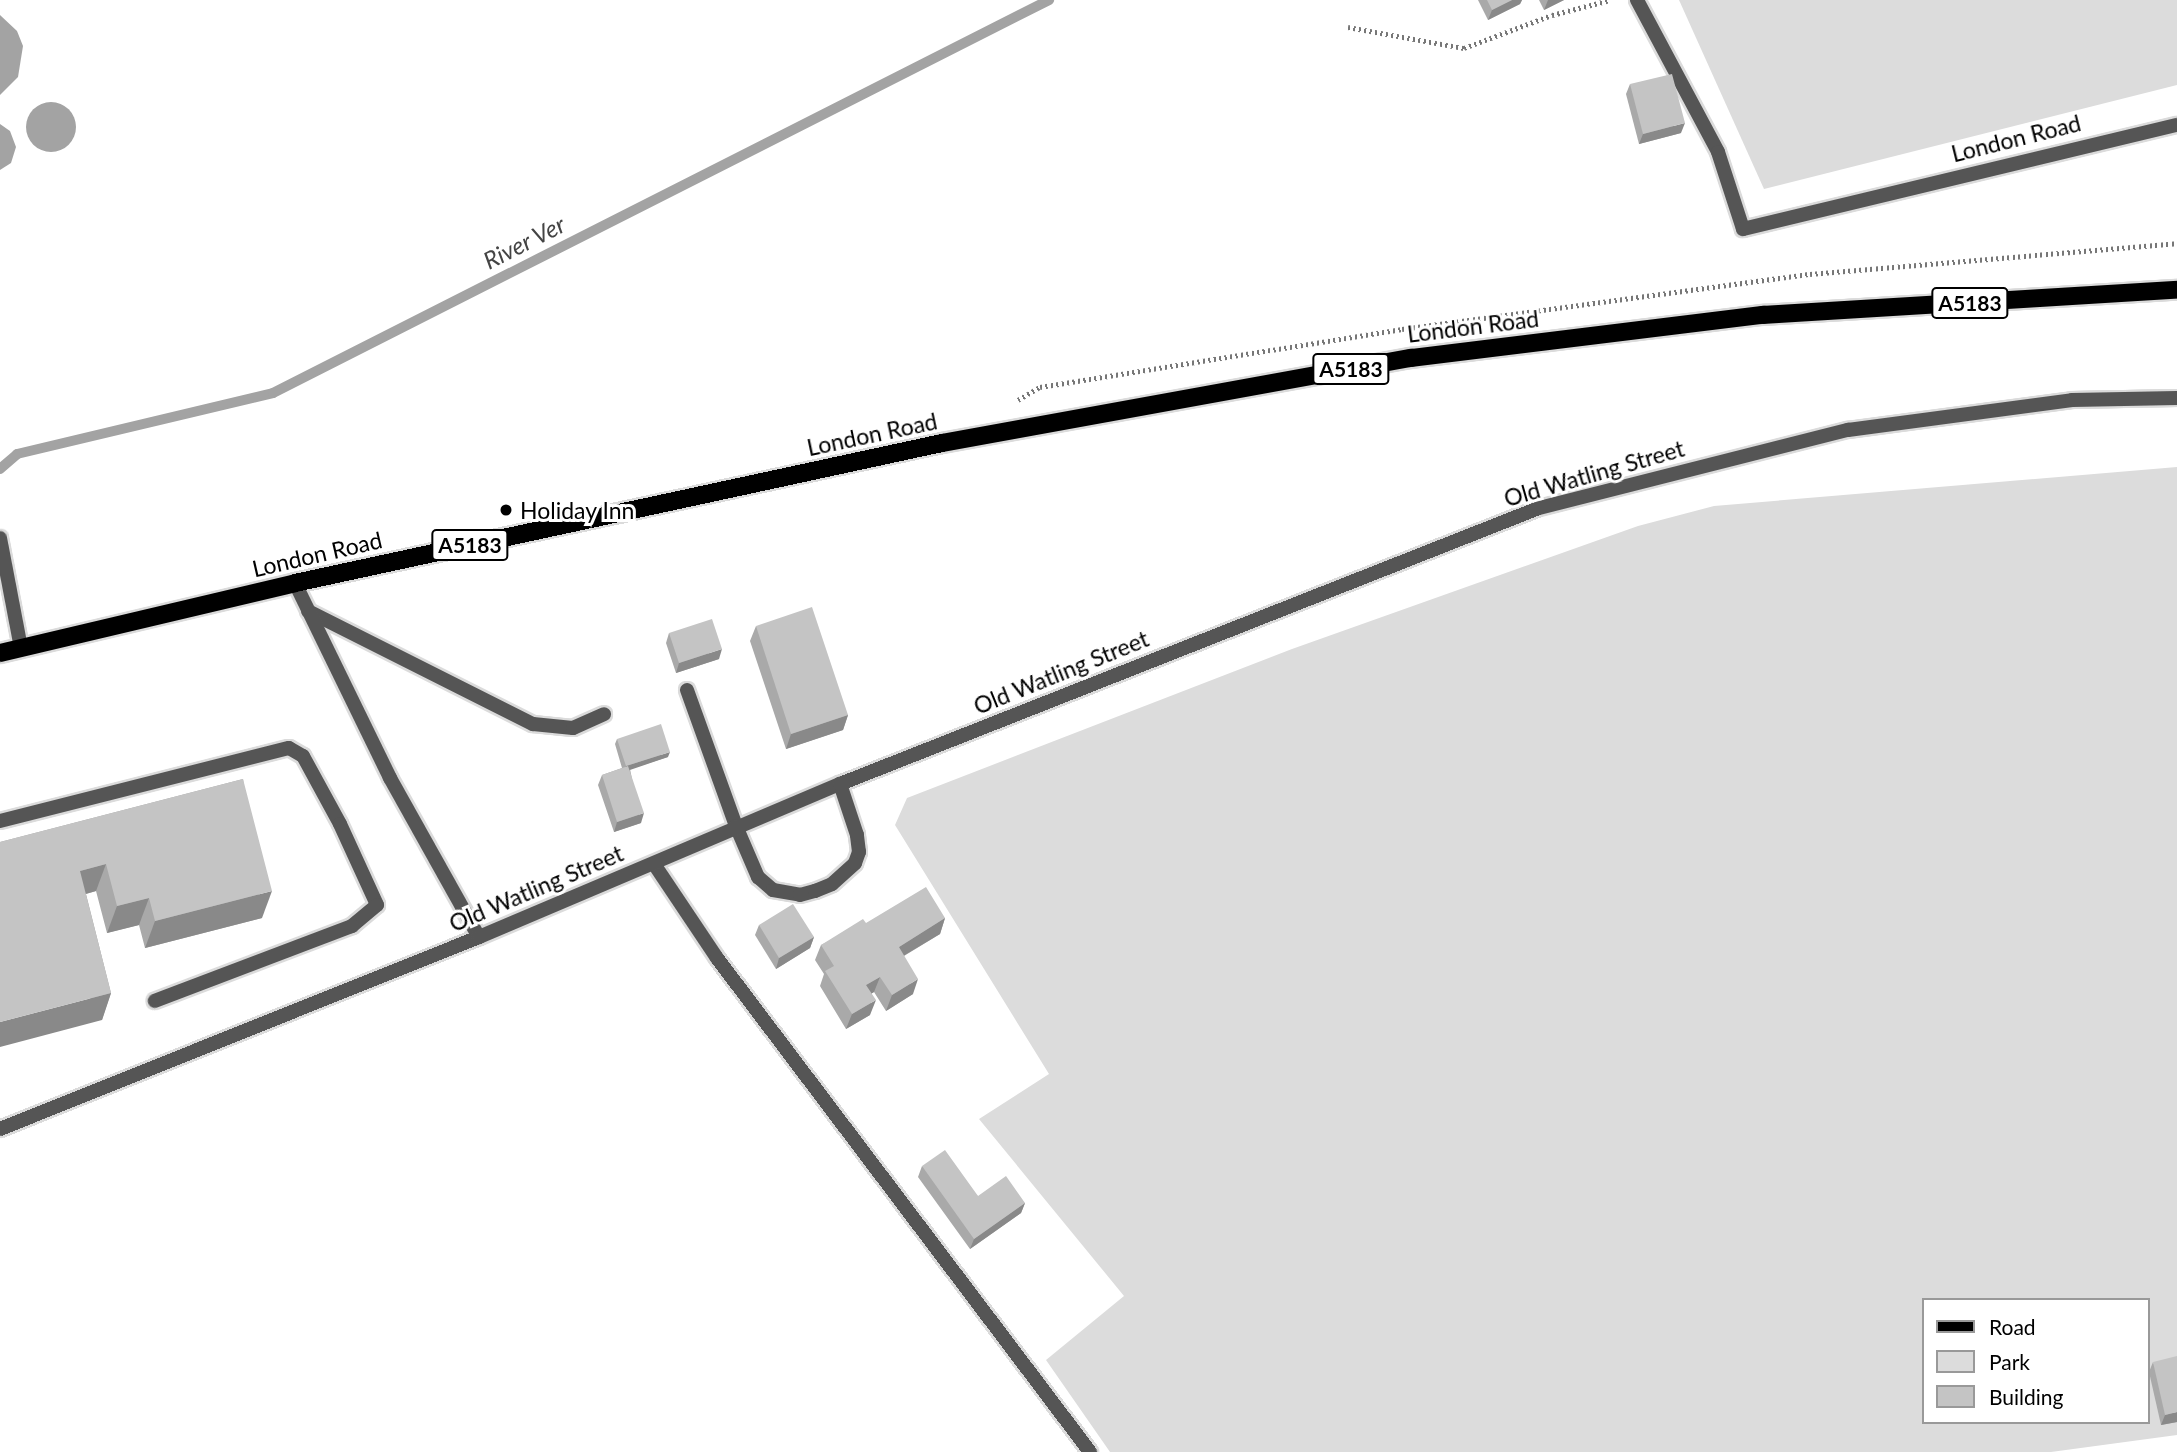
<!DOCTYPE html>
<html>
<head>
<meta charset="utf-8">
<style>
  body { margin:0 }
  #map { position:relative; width:2177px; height:1452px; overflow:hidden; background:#fff; font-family:Lato,sans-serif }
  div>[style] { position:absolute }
  .green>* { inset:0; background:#dcdcdc }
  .water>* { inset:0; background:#a3a3a3 }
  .round { border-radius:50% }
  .stream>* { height:10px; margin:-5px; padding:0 5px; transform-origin:5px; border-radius:5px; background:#a3a3a3 }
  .path>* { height:4.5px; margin-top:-2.25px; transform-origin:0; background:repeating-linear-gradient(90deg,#777 0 2px,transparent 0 5.5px) }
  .roads { filter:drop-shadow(2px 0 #dbdbdb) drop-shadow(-2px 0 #dbdbdb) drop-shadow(0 2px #dbdbdb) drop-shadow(0 -2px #dbdbdb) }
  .service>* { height:14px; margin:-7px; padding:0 7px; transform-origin:7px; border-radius:7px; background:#555 }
  .minor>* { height:14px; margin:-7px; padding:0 7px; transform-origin:7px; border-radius:7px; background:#555 }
  .primary>* { height:18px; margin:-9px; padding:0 9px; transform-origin:9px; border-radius:9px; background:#000 }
  .wall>* { inset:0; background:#a9a9a9 }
  .shaded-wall>* { inset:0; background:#898989 }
  .building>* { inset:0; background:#c4c4c4 }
  .dots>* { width:19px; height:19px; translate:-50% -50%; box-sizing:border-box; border:4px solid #fff; border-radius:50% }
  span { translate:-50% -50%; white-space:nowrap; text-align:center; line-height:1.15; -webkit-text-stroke:6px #fff; paint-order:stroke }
  .shield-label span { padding:2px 5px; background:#fff; border:2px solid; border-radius:5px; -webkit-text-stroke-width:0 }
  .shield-label { font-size:21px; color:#000; font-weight:700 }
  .street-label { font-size:23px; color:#000 }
  .poi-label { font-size:23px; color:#000 }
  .left { translate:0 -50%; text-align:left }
  .water-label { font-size:24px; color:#444; font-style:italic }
  .legend { position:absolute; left:1922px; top:1298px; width:228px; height:126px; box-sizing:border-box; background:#fff; border:2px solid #999; margin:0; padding:9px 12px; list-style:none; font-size:21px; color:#000 }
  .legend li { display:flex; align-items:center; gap:14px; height:35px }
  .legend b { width:35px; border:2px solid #999 }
</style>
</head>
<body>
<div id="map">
  <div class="green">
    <i style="clip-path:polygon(1679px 0,2177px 0,2177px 85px,1764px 189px)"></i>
    <i style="clip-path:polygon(evenodd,2177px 467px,2177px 1435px,2051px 1452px,1110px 1452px,1046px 1360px,1124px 1296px,979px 1119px,1049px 1074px,895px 825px,907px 798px,1292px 649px,1638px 526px,1714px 506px,2177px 467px,1923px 1300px,2147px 1300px,2147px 1422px,1923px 1422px,1923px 1300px)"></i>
  </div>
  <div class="water">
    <i style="clip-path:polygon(0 15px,17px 31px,23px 46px,18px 77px,0 95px)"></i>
    <i class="round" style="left:26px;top:102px;width:50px;height:50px"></i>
    <i style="clip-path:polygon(0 124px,10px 131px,16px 147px,11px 163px,0 170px)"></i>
  </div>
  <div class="stream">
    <i style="left:0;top:469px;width:23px;rotate:-41deg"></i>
    <i style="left:17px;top:454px;width:263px;rotate:-13.4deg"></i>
    <i style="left:273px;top:393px;width:870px;rotate:-26.86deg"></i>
  </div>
  <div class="path">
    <i style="left:1348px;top:27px;width:118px;rotate:10.3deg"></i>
    <i style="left:1464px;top:48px;width:94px;rotate:-20.6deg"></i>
    <i style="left:1552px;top:15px;width:60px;rotate:-14.5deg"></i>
    <i style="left:1018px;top:400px;width:26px;rotate:-31deg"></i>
    <i style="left:1040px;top:387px;width:367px;rotate:-9.1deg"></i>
    <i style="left:1402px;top:329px;width:412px;rotate:-7.7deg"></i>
    <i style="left:1810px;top:274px;width:368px;rotate:-4.8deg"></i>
  </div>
  <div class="roads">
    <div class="service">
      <i style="left:1637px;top:0;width:172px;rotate:61.9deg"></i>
      <i style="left:1718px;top:152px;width:81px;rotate:72deg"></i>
      <i style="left:0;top:538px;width:112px;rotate:79.2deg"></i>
      <i style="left:308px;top:611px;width:252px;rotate:26.7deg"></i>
      <i style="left:533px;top:724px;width:40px;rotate:5.7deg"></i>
      <i style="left:573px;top:728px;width:34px;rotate:-24deg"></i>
      <i style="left:687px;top:690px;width:145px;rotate:70.2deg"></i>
      <i style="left:736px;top:826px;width:56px;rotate:66.7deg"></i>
      <i style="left:758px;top:877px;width:20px;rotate:41deg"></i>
      <i style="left:773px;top:890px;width:27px;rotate:10deg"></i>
      <i style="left:800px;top:895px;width:16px;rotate:-15deg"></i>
      <i style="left:815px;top:891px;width:18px;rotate:-22deg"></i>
      <i style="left:832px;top:884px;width:31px;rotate:-42deg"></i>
      <i style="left:855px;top:863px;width:12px;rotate:-70deg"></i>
      <i style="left:859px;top:852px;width:17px;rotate:-97deg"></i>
      <i style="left:857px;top:835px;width:54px;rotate:-108.4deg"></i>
      <i style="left:0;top:821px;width:298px;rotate:-14.2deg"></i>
      <i style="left:289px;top:748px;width:16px;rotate:30deg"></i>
      <i style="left:303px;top:756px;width:77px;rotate:61.4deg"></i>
      <i style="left:340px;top:824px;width:89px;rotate:65.4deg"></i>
      <i style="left:377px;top:905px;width:33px;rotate:140deg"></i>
      <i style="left:352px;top:926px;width:211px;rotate:159.2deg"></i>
      <i style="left:654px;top:864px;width:113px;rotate:56.2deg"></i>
      <i style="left:717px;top:958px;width:619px;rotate:52.94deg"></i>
    </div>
    <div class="minor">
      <i style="left:1743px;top:229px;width:446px;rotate:-13.5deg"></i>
      <i style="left:295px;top:583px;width:217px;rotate:64deg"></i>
      <i style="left:390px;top:778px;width:182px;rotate:60.8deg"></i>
      <i style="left:0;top:1129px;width:516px;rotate:-21.84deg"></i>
      <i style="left:479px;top:937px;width:392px;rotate:-23deg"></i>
      <i style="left:840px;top:784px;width:752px;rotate:-21.55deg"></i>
      <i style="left:1539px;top:508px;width:319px;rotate:-14.2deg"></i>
      <i style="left:1848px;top:430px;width:226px;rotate:-7.6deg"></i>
      <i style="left:2072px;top:400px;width:105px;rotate:-1.1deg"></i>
    </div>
    <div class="primary">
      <i style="left:0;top:653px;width:303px;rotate:-13.3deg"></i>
      <i style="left:295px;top:583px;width:662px;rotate:-12.21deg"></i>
      <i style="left:942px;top:443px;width:477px;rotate:-10.3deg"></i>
      <i style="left:1411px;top:358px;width:355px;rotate:-7deg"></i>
      <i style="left:1763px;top:315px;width:415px;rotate:-3.5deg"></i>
    </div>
  </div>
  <div class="wall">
    <i style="clip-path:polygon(1478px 0,1522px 0,1520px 4px,1488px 20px)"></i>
    <i style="clip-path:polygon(1539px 0,1564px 0,1544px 10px)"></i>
    <i style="clip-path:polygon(1630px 84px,1681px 133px,1639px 144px,1626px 94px)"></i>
    <i style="clip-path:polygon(756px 626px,848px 715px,843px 730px,786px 749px,750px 641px)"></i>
    <i style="clip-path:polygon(669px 633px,719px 659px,676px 673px,666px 643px)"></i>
    <i style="clip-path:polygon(617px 739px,668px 757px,630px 769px,641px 823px,614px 832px,598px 785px,602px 775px,622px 768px,615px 744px)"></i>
    <i style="clip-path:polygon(243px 779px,262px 918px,145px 948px,139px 925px,107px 933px,96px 891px,86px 894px,111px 993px,102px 1020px,0 842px)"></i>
    <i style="clip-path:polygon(945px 918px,940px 934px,904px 956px,913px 994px,886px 1011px,874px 992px,872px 993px,870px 1015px,846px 1029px,820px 986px,824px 974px,815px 960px,821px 945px,866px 923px)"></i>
    <i style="clip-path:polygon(759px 925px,814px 937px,810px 948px,776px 969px,755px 935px)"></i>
    <i style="clip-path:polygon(922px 1166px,978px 1196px,1025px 1203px,1021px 1213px,970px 1249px,918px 1177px)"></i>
    <i style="clip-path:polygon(2153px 1362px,2177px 1422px,2161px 1425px,2149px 1372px)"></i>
  </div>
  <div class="shaded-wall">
    <i style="clip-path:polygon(1512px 0,1522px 0,1520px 4px,1488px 20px,1492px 10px)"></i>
    <i style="clip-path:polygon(1548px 0,1564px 0,1544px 10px)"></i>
    <i style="clip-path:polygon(1685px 123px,1681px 133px,1639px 144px,1643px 134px)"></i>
    <i style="clip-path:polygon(722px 649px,719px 659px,676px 673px,679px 663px)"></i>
    <i style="clip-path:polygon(848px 715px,843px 730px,786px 749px,791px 734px)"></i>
    <i style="clip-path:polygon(670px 752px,668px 757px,624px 772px,626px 766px)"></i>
    <i style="clip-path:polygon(644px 813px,641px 823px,614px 832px,617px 822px)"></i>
    <i style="clip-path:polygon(106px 864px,96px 891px,71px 898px,80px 871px)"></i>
    <i style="clip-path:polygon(272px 891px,262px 918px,145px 948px,155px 921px)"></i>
    <i style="clip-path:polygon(149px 898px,139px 925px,107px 933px,117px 906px)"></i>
    <i style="clip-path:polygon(945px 918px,940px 934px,893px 962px,899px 947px)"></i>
    <i style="clip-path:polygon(814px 937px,810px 948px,776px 969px,779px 958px)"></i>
    <i style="clip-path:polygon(880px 977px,874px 992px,861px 1000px,866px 985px)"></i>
    <i style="clip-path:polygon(918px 979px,913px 994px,886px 1011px,892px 995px)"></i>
    <i style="clip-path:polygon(111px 993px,102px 1020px,0 1047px,0 1022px)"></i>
    <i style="clip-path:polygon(876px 1000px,870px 1015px,846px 1029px,852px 1014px)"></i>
    <i style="clip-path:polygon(1025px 1203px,1021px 1213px,970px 1249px,974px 1239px)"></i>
    <i style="clip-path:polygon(2177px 1412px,2177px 1422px,2161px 1425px,2165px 1415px)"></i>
  </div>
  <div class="building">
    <i style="clip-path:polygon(1487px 0,1512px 0,1492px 10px)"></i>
    <i style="clip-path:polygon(1672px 74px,1685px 123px,1643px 134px,1630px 84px)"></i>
    <i style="clip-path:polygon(812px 607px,848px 715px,791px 734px,756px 626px)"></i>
    <i style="clip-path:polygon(712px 619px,722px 649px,679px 663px,669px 633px)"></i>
    <i style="clip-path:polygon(661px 724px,670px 752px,626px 766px,617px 739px)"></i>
    <i style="clip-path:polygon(628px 766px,644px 813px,617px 822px,602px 775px)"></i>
    <i style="clip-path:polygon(243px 779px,272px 891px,155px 921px,149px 898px,117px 906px,106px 864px,80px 871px,111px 993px,0 1022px,0 842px)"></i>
    <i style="clip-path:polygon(926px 887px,945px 918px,899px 947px,918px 979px,892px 995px,880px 977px,866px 985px,876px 1000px,852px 1014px,825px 971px,834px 966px,821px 945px,863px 919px,866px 923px)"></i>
    <i style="clip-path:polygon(793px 904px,814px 937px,779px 958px,759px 925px)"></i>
    <i style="clip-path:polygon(945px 1150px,978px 1196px,1006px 1176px,1025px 1203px,974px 1239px,922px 1166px)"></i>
    <i style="clip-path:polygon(2177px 1356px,2177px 1412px,2165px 1415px,2153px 1362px)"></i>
  </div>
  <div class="dots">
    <i style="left:506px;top:510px;background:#000"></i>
  </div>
  <div class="shield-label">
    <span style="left:1970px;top:303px">A5183</span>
    <span style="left:1351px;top:369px">A5183</span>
    <span style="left:470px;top:545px">A5183</span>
  </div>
  <div class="street-label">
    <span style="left:2016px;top:138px;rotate:-14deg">London Road</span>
    <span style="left:1473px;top:326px;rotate:-7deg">London Road</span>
    <span style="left:872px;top:434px;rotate:-12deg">London Road</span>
    <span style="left:1594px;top:473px;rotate:-16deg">Old Watling Street</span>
    <span style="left:317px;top:554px;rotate:-13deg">London Road</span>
    <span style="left:1061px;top:672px;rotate:-22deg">Old Watling Street</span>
    <span style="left:536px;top:888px;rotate:-23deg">Old Watling Street</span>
  </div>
  <div class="poi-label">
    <span class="left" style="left:520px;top:510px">Holiday Inn</span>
  </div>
  <div class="water-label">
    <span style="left:524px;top:242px;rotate:-27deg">River Ver</span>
  </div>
  <ul class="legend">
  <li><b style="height:9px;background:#000"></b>Road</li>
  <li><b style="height:19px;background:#dcdcdc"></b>Park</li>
  <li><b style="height:19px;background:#c4c4c4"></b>Building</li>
  </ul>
</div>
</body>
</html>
